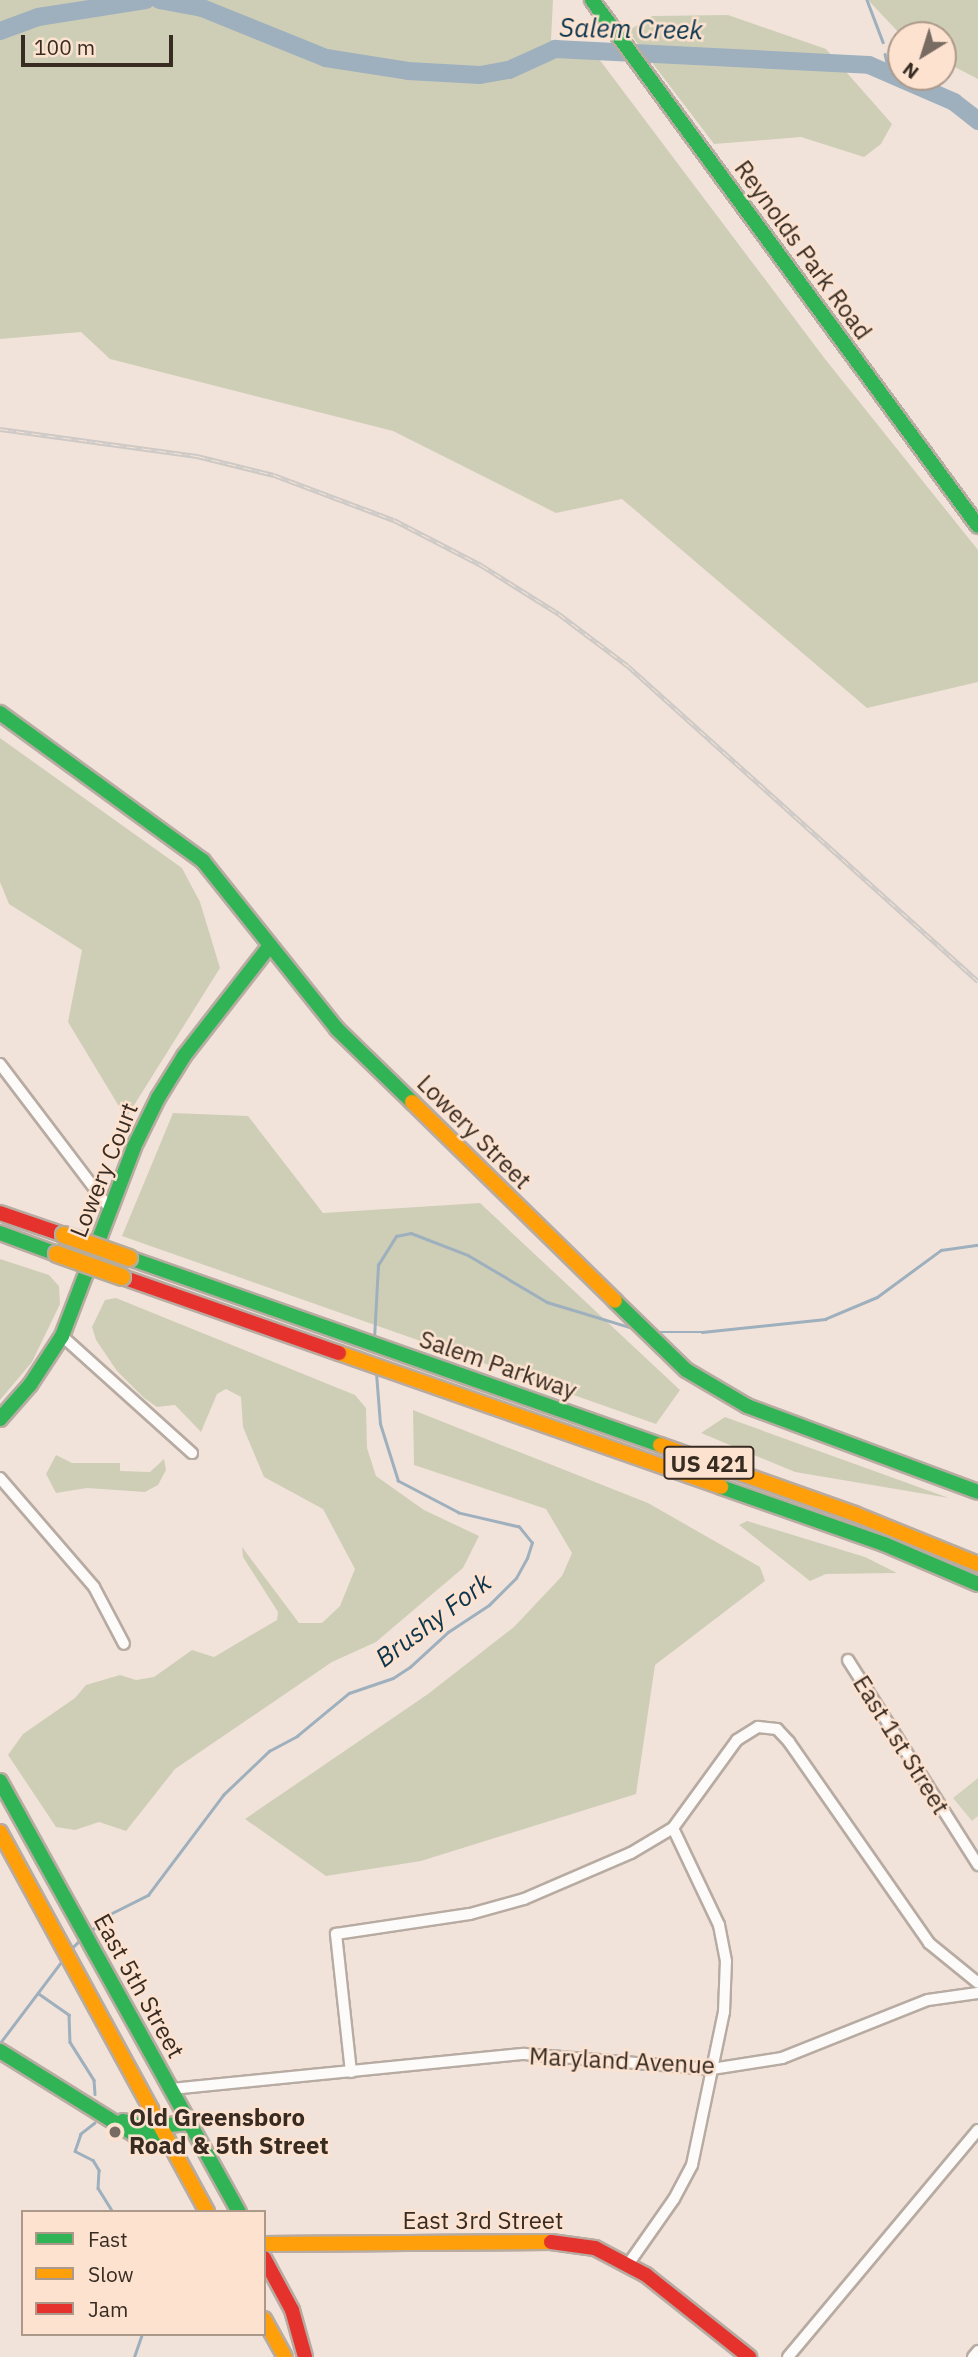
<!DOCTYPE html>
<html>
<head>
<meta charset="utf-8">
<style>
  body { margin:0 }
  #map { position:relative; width:978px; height:2357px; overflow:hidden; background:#f2e3da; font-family:"IBM Plex Sans",sans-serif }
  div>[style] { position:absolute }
  .green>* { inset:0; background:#d2d2bc }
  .forest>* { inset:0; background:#ceceb7 }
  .stream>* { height:2.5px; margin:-1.25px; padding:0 1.25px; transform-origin:1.25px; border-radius:1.25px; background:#9eb0bd }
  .river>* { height:18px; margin:-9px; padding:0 9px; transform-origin:9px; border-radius:9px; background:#9eb0bd }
  .roads { filter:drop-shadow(2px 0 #b7aba2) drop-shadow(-2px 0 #b7aba2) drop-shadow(0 2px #b7aba2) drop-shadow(0 -2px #b7aba2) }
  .street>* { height:10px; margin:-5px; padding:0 5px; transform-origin:5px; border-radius:5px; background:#fdfbf9 }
  .fast>* { height:14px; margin:-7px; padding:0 7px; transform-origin:7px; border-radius:7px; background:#30b455 }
  .slow>* { height:14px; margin:-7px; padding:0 7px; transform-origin:7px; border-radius:7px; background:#ff9f0a }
  .jam>* { height:14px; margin:-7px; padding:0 7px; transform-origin:7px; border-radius:7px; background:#e5322d }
  .rail>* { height:5px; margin-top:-2.5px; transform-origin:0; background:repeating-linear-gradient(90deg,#fce2cf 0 8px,#cdc9c6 0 16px); box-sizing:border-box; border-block:2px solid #cdc9c6 }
  .bridges { filter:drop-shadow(2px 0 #b7ac99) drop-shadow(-2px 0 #b7ac99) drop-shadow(0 2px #b7ac99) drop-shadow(0 -2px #b7ac99) }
  .slow-bridge>* { height:16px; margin:-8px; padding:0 8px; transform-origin:8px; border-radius:8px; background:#ff9f0a }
  .dots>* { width:19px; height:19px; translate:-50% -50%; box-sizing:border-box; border:4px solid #fce2cf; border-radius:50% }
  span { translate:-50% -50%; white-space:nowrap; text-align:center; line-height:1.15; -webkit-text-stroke:5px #fce2cf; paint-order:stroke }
  .shield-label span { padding:2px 5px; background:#fce2cf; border:2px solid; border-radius:5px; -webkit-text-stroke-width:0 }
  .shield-label { font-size:23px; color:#372b22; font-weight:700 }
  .street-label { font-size:24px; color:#372b22 }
  .poi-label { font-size:24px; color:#372b22; font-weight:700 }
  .left { translate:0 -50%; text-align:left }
  .water-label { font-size:26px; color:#0a354e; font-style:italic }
  .legend { position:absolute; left:21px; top:2210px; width:245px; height:126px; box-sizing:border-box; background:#fce2cf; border:2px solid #ad998a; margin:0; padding:9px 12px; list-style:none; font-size:21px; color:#372b22 }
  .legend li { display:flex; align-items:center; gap:14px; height:35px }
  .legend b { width:35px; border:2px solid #ad998a }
  .north { position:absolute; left:887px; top:21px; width:70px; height:70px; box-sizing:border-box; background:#fce2cf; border:2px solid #ad998a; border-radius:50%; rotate:218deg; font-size:19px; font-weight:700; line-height:28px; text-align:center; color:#372b22 }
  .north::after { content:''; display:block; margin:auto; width:24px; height:32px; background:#786b62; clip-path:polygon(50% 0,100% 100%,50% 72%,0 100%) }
  .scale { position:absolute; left:21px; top:35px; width:152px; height:32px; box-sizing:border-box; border:4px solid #372b22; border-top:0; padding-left:9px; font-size:21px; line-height:24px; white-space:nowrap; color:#372b22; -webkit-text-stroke:5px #fce2cf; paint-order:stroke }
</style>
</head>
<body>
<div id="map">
  <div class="green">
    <i style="clip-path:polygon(978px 1778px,978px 1816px,972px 1821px,953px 1798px)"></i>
  </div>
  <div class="forest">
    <i style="clip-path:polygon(0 0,553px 0,551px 40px,596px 55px,825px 359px,978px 550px,978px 682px,867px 708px,622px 499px,556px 513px,393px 431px,110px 359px,81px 332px,0 339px)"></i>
    <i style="clip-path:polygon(868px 0,978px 0,978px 79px,943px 61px,943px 35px,901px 35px)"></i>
    <i style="clip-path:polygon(728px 15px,826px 49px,892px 124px,881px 144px,864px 157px,801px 137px,714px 144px,628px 31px,652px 16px)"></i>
    <i style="clip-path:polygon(0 738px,182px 868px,200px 902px,220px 968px,126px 1118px,68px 1022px,82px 950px,9px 904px,0 882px)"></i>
    <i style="clip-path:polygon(173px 1113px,248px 1116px,323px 1213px,480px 1203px,680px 1390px,656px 1424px,122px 1236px)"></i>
    <i style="clip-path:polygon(0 1259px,49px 1275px,59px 1286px,60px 1304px,32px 1362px,0 1400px)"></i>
    <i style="clip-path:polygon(116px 1298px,355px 1395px,366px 1408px,367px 1448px,376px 1476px,424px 1510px,479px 1536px,463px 1568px,376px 1642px,332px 1662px,175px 1769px,126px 1831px,99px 1822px,75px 1830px,56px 1827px,8px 1755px,23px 1734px,75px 1698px,86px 1685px,120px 1675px,136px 1680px,154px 1677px,192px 1650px,214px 1657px,277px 1620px,278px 1612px,243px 1557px,242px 1547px,299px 1623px,322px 1623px,340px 1606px,355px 1569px,323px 1509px,264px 1477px,243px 1427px,241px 1397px,226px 1389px,217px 1394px,201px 1432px,175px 1405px,157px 1407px,144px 1398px,117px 1371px,96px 1340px,92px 1327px,105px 1300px)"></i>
    <i style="clip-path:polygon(413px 1410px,648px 1503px,760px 1567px,765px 1581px,655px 1665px,636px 1794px,421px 1861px,326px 1876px,245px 1819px,428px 1694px,514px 1627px,562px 1576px,572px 1553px,546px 1509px,414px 1465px)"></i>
    <i style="clip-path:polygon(725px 1417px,949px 1498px,795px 1472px,701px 1433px)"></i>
    <i style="clip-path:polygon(56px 1455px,72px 1463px,120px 1463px,120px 1471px,150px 1472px,164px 1459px,166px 1470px,158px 1485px,145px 1492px,87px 1488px,56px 1493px,46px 1474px)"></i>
    <i style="clip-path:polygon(747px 1521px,865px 1557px,897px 1573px,826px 1574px,810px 1581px,739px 1525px)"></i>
  </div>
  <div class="stream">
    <i style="left:867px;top:0;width:45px;rotate:69.1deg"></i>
    <i style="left:885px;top:54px;width:17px;rotate:77deg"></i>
    <i style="left:656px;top:1332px;width:46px"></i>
    <i style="left:702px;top:1332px;width:124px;rotate:-6deg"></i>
    <i style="left:825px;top:1319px;width:56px;rotate:-22.9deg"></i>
    <i style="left:877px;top:1297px;width:79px;rotate:-36.3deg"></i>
    <i style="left:941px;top:1250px;width:37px;rotate:-8deg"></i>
    <i style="left:374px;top:1339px;width:74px;rotate:-86.9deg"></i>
    <i style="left:378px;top:1265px;width:34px;rotate:-58deg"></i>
    <i style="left:396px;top:1236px;width:15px;rotate:-11deg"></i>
    <i style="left:411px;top:1233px;width:61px;rotate:21.1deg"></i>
    <i style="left:468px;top:1255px;width:92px;rotate:30.7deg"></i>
    <i style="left:547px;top:1302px;width:93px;rotate:16.9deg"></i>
    <i style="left:91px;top:1931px;width:23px;rotate:-43deg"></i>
    <i style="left:108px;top:1915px;width:45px;rotate:-26.6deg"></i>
    <i style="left:148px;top:1895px;width:125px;rotate:-53.1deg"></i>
    <i style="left:223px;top:1795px;width:64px;rotate:-43.7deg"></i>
    <i style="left:269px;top:1751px;width:32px;rotate:-28deg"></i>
    <i style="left:297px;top:1736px;width:67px;rotate:-39.6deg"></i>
    <i style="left:349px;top:1693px;width:46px;rotate:-18.8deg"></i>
    <i style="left:393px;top:1678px;width:20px;rotate:-33deg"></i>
    <i style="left:410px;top:1667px;width:52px;rotate:-42.6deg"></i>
    <i style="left:448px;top:1632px;width:49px;rotate:-33.4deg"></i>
    <i style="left:489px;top:1605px;width:38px;rotate:-45deg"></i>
    <i style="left:516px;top:1578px;width:23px;rotate:-61deg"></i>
    <i style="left:527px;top:1558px;width:16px;rotate:-72deg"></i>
    <i style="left:532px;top:1543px;width:21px;rotate:-129deg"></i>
    <i style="left:519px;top:1527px;width:62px;rotate:-166.9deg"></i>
    <i style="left:459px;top:1513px;width:69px;rotate:-152.3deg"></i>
    <i style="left:398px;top:1481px;width:60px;rotate:-107.5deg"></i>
    <i style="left:380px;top:1424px;width:51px;rotate:-94.5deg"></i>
    <i style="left:70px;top:1950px;width:14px;rotate:-45deg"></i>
    <i style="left:38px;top:1993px;width:38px;rotate:35deg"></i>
    <i style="left:69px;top:2015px;width:27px;rotate:88deg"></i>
    <i style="left:70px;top:2042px;width:45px;rotate:57.7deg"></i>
    <i style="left:94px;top:2080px;width:14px;rotate:86deg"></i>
    <i style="left:0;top:2043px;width:106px;rotate:-53deg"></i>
    <i style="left:95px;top:2123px;width:18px;rotate:142deg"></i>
    <i style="left:81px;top:2134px;width:18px;rotate:109deg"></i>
    <i style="left:75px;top:2151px;width:20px;rotate:27deg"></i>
    <i style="left:93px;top:2160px;width:12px;rotate:59deg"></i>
    <i style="left:99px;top:2170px;width:18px;rotate:93deg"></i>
    <i style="left:98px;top:2188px;width:28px;rotate:58deg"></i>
    <i style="left:134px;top:2357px;width:24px;rotate:-71deg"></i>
  </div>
  <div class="river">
    <i style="left:159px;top:0;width:44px;rotate:10.5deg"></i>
    <i style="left:202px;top:8px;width:134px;rotate:22deg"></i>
    <i style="left:326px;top:58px;width:83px;rotate:9deg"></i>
    <i style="left:408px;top:71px;width:72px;rotate:3.2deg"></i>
    <i style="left:480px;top:75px;width:29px;rotate:-10deg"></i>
    <i style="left:509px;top:70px;width:51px;rotate:-24.5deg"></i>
    <i style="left:555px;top:49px;width:314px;rotate:2.9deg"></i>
    <i style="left:869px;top:65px;width:93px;rotate:23.5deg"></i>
    <i style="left:954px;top:102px;width:31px;rotate:38deg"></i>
    <i style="left:0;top:31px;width:40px;rotate:-20.2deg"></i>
    <i style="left:38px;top:17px;width:109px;rotate:-8.9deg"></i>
  </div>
  <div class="roads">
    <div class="street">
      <i style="left:0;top:1064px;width:183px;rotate:52.8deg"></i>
      <i style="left:62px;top:1336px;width:175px;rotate:42deg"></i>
      <i style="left:0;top:1478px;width:144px;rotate:49.2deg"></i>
      <i style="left:94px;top:1587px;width:64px;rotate:62.2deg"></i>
      <i style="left:848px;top:1660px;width:243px;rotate:57.6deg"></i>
      <i style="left:351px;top:2072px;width:139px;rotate:-96.2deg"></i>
      <i style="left:336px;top:1934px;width:135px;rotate:-8.5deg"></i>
      <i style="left:470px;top:1914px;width:56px;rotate:-15.5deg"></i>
      <i style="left:524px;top:1899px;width:116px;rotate:-23.3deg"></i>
      <i style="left:631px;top:1853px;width:49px;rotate:-30.8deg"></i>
      <i style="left:673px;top:1828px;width:109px;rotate:-54deg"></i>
      <i style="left:737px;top:1740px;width:25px;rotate:-32deg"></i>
      <i style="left:758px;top:1727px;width:19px;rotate:6deg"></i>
      <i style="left:777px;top:1729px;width:18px;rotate:47deg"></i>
      <i style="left:789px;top:1742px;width:245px;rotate:55.1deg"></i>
      <i style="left:929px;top:1943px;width:63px;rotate:39.2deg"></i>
      <i style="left:171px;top:2089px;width:355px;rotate:-5.7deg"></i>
      <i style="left:524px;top:2054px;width:189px;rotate:4.6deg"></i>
      <i style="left:712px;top:2069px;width:71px;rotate:-8.9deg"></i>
      <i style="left:782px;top:2058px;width:157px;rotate:-21.7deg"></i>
      <i style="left:928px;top:2000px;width:50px;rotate:-8deg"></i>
      <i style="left:629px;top:2263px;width:78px;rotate:-54.9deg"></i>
      <i style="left:674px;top:2199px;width:38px;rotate:-62deg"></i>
      <i style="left:692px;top:2165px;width:156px;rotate:-78.2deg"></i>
      <i style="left:724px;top:2012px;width:51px;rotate:-87.8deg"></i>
      <i style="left:726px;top:1961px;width:37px;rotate:-101deg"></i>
      <i style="left:719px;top:1925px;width:107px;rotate:-115.4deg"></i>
      <i style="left:788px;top:2357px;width:296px;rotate:-50.1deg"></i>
      <i style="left:973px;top:2357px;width:8px;rotate:-50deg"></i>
    </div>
    <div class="fast">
      <i style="left:592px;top:0;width:652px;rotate:53.73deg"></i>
      <i style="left:0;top:713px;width:251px;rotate:36.1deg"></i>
      <i style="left:203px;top:861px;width:215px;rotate:51.4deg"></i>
      <i style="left:337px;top:1029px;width:105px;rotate:44.2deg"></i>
      <i style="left:0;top:1233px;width:61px;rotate:20.2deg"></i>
      <i style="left:129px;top:1258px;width:563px;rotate:19.4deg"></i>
      <i style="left:615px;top:1301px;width:99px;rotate:44.2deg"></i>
      <i style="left:686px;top:1370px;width:71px;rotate:30.5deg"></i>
      <i style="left:747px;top:1406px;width:246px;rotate:20.4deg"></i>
      <i style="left:0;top:1419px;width:45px;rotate:-48.6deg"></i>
      <i style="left:30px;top:1385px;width:59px;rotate:-56.9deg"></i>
      <i style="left:62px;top:1336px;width:202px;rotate:-69.1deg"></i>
      <i style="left:134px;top:1147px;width:55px;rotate:-63.9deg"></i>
      <i style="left:158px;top:1098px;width:49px;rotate:-58.2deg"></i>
      <i style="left:184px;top:1056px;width:137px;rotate:-52.1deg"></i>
      <i style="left:721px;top:1487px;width:173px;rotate:19.3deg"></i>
      <i style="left:884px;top:1544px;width:102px;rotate:23.1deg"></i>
      <i style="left:0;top:1781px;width:493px;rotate:61deg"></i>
      <i style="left:0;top:2051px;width:163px;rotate:31.9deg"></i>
      <i style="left:138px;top:2137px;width:28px;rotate:2deg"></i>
      <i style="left:123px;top:2121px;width:25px;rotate:14deg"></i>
      <i style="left:147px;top:2127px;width:43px;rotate:-5.3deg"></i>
    </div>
    <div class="slow">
      <i style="left:412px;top:1102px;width:284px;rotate:44.4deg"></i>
      <i style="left:339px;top:1353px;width:405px;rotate:19.3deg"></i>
      <i style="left:660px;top:1445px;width:207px;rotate:19.5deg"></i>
      <i style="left:855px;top:1514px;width:133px;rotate:22.1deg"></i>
      <i style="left:0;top:1832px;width:433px;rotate:61.4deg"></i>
      <i style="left:264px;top:2244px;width:287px;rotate:-0.4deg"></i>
      <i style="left:264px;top:2319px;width:43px;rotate:61.1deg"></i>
    </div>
    <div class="jam">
      <i style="left:0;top:1213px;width:68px;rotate:19deg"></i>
      <i style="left:122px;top:1277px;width:230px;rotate:19.3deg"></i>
      <i style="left:551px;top:2242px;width:44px;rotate:7.8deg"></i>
      <i style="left:595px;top:2248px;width:58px;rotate:27.9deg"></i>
      <i style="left:646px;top:2275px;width:132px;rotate:38.5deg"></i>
      <i style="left:264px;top:2258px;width:59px;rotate:61.7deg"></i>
      <i style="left:292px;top:2310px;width:49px;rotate:74.5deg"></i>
    </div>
  </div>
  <div class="rail">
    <i style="left:0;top:429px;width:199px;rotate:7.8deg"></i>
    <i style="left:197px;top:456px;width:79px;rotate:13.9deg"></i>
    <i style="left:274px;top:475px;width:128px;rotate:20.6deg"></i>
    <i style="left:394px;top:520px;width:98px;rotate:27.3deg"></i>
    <i style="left:481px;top:565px;width:92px;rotate:32.1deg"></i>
    <i style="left:559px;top:614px;width:86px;rotate:37deg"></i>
    <i style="left:628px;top:666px;width:471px;rotate:42deg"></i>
  </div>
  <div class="bridges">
    <div class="slow-bridge">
      <i style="left:64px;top:1235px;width:69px;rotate:19.5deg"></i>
      <i style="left:57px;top:1254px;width:69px;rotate:19.5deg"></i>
    </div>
  </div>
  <div class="dots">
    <i style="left:115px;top:2132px;background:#786b62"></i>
  </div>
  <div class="shield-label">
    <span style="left:709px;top:1463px">US 421</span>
  </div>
  <div class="street-label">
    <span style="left:803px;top:250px;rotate:54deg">Reynolds Park Road</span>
    <span style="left:474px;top:1132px;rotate:45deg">Lowery Street</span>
    <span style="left:104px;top:1170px;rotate:-68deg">Lowery Court</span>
    <span style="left:498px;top:1365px;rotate:19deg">Salem Parkway</span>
    <span style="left:901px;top:1745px;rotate:58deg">East 1st Street</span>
    <span style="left:139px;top:1986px;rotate:61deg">East 5th Street</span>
    <span style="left:622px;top:2061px;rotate:3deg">Maryland Avenue</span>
    <span style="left:483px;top:2221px">East 3rd Street</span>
  </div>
  <div class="poi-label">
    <span class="left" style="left:129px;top:2132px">Old Greensboro<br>Road &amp; 5th Street</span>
  </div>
  <div class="water-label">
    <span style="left:631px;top:29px;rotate:1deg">Salem Creek</span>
    <span style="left:433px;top:1620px;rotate:-37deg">Brushy Fork</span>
  </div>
  <ul class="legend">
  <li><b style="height:9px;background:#30b455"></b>Fast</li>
  <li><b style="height:9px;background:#ff9f0a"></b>Slow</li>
  <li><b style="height:9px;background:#e5322d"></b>Jam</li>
  </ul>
  <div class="north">N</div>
  <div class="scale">100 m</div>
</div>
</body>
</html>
